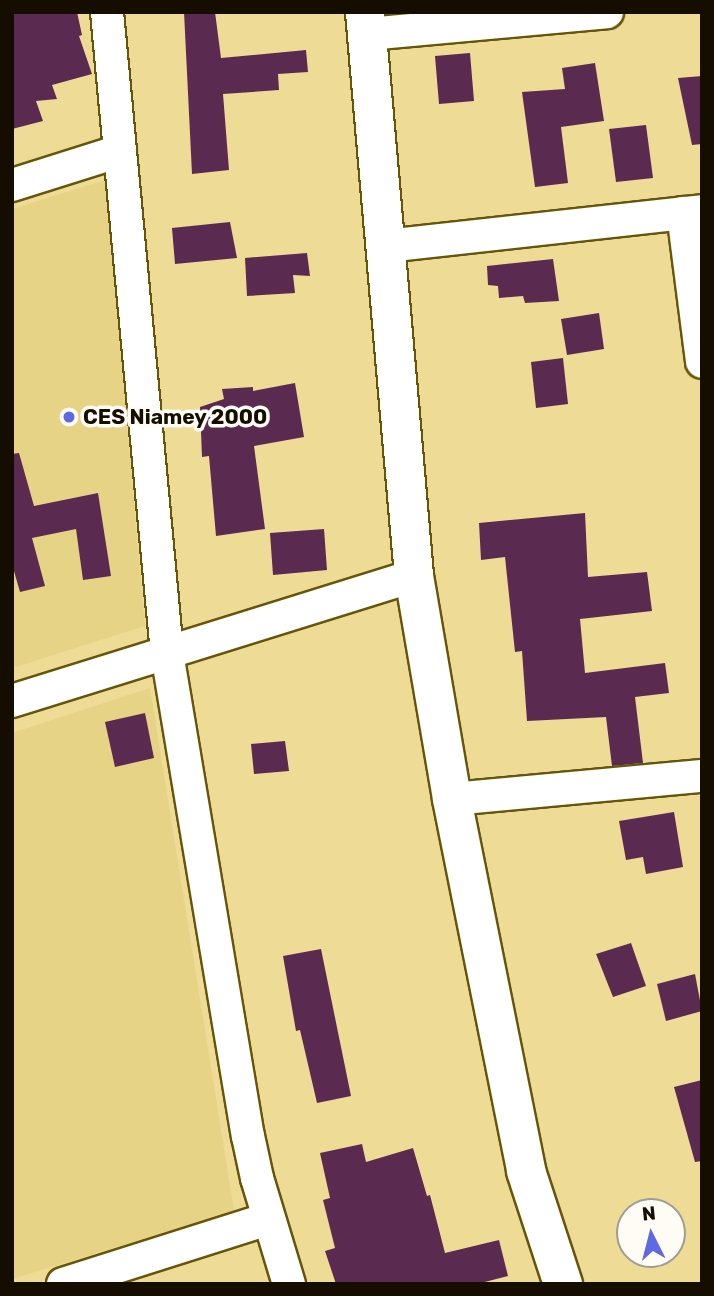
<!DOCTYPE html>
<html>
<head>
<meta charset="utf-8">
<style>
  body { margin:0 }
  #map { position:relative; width:714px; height:1296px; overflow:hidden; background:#eddb96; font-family:Rubik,sans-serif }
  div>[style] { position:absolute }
  .built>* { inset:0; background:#e7d386 }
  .building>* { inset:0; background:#5b2a51 }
  .roads { filter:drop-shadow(2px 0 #67560a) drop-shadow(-2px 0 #67560a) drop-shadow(0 2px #67560a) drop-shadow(0 -2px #67560a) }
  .minor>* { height:32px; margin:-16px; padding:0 16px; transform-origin:16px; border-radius:16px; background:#fff }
  .tertiary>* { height:38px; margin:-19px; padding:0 19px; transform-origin:19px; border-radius:19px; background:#fff }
  .dots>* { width:19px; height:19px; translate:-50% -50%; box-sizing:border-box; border:4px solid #fefcf5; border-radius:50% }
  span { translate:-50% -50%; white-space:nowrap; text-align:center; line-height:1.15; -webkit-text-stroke:7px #fefcf5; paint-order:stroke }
  .poi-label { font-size:21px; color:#150e00; font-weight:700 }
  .left { translate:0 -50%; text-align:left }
  .frame { position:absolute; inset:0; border:14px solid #150e00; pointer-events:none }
  .north { position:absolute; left:616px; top:1198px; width:70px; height:70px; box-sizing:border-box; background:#fefcf5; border:2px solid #a19d93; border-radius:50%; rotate:354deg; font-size:19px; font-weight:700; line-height:28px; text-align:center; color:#150e00 }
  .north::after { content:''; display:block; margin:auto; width:24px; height:32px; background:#5f6ae2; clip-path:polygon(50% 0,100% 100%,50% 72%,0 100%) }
</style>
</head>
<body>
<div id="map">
  <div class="built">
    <i style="clip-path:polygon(105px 180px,145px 626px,12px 668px,12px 209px)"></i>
    <i style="clip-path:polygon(150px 688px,234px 1211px,12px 1279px,12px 733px)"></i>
  </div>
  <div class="building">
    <i style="clip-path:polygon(12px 12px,77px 12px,82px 35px,79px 36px,92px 74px,52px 85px,57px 99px,36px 101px,43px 121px,12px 129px)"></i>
    <i style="clip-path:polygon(184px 12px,215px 12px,221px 58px,306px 50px,308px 72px,278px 74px,279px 90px,223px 94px,229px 170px,192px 174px)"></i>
    <i style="clip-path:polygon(470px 53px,474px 101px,439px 104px,435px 56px)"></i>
    <i style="clip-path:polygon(595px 63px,604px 121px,561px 127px,568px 183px,535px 187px,522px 92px,565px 89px,562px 68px)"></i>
    <i style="clip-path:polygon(702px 76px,702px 144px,692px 145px,678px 78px)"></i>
    <i style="clip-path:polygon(646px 125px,653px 178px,616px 182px,609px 129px)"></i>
    <i style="clip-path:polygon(230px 222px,237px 258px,175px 264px,172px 228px)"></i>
    <i style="clip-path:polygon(307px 253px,310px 276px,293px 275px,295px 293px,247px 296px,245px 258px)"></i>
    <i style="clip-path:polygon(553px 259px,559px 301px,525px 303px,523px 296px,499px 298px,498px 286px,488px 285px,487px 266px)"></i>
    <i style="clip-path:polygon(599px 313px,604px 349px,567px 355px,561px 319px)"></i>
    <i style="clip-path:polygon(563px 358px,568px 404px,536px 408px,531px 362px)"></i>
    <i style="clip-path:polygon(295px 383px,304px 437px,254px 446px,265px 529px,216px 536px,209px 456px,202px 457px,200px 407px,224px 399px,222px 389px,253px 387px,253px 391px)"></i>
    <i style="clip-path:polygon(19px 453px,34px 506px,98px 493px,111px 576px,83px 580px,76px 529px,32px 538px,45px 586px,20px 592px,12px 564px,12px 454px)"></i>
    <i style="clip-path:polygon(585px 513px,588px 577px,647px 572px,652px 611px,580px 619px,585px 673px,665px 663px,669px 693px,635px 697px,643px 763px,612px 766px,606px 717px,527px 721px,522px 651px,515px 652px,505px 557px,481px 560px,479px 523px)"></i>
    <i style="clip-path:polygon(324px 529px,327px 570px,273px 575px,270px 533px)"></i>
    <i style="clip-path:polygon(145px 713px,154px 758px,115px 767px,105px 722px)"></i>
    <i style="clip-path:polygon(285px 741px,289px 771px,254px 774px,251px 744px)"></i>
    <i style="clip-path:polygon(674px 812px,683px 867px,646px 874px,643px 857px,626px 860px,619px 821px)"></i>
    <i style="clip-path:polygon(631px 943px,646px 986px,613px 997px,596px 954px)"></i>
    <i style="clip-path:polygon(321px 949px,351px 1096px,317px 1103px,300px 1030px,296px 1031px,283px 956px)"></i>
    <i style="clip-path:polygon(695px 974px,702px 1011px,666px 1021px,657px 984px)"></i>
    <i style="clip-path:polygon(702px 1080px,702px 1161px,695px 1162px,674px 1087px)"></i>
    <i style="clip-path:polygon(362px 1144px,366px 1162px,413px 1148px,427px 1196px,430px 1195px,445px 1253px,499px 1240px,508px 1276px,477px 1284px,336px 1284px,325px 1251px,335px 1248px,323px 1200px,330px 1198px,320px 1153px)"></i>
  </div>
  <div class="roads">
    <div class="minor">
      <i style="left:107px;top:12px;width:644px;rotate:84.65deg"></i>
      <i style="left:167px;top:653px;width:490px;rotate:80.5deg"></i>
      <i style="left:248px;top:1136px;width:43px;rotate:77.9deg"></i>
      <i style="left:257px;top:1178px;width:111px;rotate:73.2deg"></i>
      <i style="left:367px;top:34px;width:241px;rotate:-5.2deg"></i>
      <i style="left:12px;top:185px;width:113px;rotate:-17.5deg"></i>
      <i style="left:683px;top:213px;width:150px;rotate:82.7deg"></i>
      <i style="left:386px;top:246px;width:318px;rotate:-6.3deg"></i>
      <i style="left:12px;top:701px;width:421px;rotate:-17.3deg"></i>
      <i style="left:452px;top:799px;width:251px;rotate:-5.3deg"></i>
      <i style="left:63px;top:1284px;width:215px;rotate:-17.6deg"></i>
    </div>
    <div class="tertiary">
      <i style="left:365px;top:12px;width:566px;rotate:85.03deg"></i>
      <i style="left:414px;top:576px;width:226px;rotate:80.3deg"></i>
      <i style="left:452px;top:799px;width:379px;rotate:78.7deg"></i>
      <i style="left:526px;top:1171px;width:119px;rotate:71.9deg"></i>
    </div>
  </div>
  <div class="dots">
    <i style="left:69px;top:417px;background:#5f6ae2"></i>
  </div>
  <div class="poi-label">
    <span class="left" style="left:83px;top:417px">CES Niamey 2000</span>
  </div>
  <div class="frame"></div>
  <div class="north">N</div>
</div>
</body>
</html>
